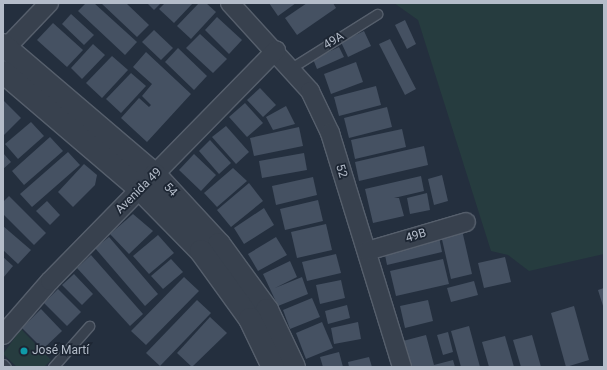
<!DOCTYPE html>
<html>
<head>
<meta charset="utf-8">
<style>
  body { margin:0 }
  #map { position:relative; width:607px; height:370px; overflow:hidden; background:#242f3e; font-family:Roboto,sans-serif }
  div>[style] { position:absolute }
  .green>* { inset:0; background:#263c3f }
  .building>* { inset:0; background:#455162 }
  .roads { filter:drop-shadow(1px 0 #565f6c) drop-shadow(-1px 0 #565f6c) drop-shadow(0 1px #565f6c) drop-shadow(0 -1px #565f6c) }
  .service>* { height:9px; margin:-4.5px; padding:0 4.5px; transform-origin:4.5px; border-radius:4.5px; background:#38414e }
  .minor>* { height:18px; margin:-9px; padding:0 9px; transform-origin:9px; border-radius:9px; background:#38414e }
  .tertiary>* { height:22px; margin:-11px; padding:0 11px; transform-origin:11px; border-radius:11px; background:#38414e }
  .dots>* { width:11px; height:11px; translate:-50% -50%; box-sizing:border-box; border:2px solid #1d2633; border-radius:50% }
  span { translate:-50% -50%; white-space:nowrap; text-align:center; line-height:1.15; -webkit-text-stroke:3.5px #1d2633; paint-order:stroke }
  .street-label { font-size:12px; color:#b4bcc9 }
  .poi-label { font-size:12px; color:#b4bcc9 }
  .left { translate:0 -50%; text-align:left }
  .frame { position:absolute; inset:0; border:4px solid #b4bcc9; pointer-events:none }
</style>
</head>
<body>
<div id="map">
  <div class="green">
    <i style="clip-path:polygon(394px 3px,604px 3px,604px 254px,529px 271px,508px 255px,491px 251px,418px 20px)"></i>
    <i style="clip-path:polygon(21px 329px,51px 360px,44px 367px,17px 367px,3px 354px)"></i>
  </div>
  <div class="building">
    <i style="clip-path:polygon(86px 3px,94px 3px,137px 42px,125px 55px,78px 11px)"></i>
    <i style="clip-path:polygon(101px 3px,126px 3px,149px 25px,137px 37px)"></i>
    <i style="clip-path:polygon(147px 3px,161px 3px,154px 10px)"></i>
    <i style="clip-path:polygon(165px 3px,193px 3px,174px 23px,159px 9px)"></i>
    <i style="clip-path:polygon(199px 3px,206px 3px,216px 12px,191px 39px,177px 26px)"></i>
    <i style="clip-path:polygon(269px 3px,296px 3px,278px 16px)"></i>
    <i style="clip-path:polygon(307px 3px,333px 3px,336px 8px,297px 35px,285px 18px)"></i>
    <i style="clip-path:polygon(71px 14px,94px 35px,84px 45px,62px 24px)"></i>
    <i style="clip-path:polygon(217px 17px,242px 40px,229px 54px,205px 30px)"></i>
    <i style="clip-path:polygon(405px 20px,416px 44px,407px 49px,395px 25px)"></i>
    <i style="clip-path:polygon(53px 23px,83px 50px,67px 67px,37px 40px)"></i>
    <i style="clip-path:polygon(154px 30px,173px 48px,161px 60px,142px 42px)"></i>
    <i style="clip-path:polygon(364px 31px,371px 46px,348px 57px,341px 42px)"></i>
    <i style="clip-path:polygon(200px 34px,227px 59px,213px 73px,186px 48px)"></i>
    <i style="clip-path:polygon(390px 39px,416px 89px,405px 95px,379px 44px)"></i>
    <i style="clip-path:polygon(93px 44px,105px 55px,82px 79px,71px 68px)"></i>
    <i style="clip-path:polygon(339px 47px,344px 57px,317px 69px,313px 59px)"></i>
    <i style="clip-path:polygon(178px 48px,207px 76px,194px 90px,165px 62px)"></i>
    <i style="clip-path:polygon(146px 52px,191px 94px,147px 142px,121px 118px,139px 98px,149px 107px,151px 105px,142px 96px,152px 84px,133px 67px)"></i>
    <i style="clip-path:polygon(112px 56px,128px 70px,102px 98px,86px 83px)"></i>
    <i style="clip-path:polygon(356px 62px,363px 82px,331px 94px,324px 74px)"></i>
    <i style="clip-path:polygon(131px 73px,146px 86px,121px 113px,106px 99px)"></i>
    <i style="clip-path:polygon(376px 86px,381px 105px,339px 116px,334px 97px)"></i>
    <i style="clip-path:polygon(260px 88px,276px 105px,263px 117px,247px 100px)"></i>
    <i style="clip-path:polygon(3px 100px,21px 118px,3px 136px)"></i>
    <i style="clip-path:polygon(245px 103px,263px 123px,247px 137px,229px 117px)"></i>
    <i style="clip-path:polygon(286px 106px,295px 124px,273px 130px,266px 117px)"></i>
    <i style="clip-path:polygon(387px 107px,392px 127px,349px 138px,344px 118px)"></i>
    <i style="clip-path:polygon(31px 122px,44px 136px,18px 159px,5px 144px)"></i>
    <i style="clip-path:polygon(226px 126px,249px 152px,236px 164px,212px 137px)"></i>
    <i style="clip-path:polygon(299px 127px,303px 146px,254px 156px,250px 138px)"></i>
    <i style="clip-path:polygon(402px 129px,406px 147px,355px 159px,351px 140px)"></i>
    <i style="clip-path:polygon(50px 137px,63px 151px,24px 185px,12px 171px)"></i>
    <i style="clip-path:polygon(210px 140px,231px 163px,219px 174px,199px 151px)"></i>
    <i style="clip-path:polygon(424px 146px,428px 165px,359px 181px,355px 162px)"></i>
    <i style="clip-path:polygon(68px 152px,80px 165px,32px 207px,20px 194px)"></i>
    <i style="clip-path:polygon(3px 153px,11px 162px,3px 169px)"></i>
    <i style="clip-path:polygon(304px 153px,307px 170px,262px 178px,259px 161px)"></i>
    <i style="clip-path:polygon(194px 154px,216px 175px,201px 191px,179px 170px)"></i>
    <i style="clip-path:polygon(84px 164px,97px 175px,95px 185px,73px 207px,58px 192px)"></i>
    <i style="clip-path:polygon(233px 168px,247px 181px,217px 207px,204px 193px)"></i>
    <i style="clip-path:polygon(442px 175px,448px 201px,434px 205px,428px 179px)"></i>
    <i style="clip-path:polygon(421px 176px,424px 191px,394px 198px,399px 198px,404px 216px,373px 223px,365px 189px)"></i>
    <i style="clip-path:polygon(313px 177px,317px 195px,276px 205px,272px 186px)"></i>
    <i style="clip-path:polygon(249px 183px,263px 201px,231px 227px,217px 210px)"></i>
    <i style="clip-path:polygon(427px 193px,430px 210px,410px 214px,407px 198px)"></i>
    <i style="clip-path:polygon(9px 196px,46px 233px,34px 245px,3px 214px,3px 202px)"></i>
    <i style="clip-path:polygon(318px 200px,323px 221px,285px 230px,280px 209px)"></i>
    <i style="clip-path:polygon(47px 201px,60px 215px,50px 225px,36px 211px)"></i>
    <i style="clip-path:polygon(264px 208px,274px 225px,244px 244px,234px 228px)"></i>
    <i style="clip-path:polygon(133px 214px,153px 231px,129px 254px,110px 234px)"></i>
    <i style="clip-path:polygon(326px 224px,332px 250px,297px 258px,291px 232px)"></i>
    <i style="clip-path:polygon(3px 226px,31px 250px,18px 264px,3px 250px)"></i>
    <i style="clip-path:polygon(462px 230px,472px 274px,451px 279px,441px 235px)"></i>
    <i style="clip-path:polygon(158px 235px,174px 253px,149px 274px,133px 256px)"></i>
    <i style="clip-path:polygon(109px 237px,158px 294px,145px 306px,95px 248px)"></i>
    <i style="clip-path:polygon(276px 237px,287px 255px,258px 271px,248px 254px)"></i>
    <i style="clip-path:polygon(439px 237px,442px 252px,387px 265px,384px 250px)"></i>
    <i style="clip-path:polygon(336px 254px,341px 273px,307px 281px,302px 262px)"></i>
    <i style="clip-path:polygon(91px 255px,143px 314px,130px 326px,77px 268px)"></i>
    <i style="clip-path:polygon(3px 257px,13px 266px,3px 278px)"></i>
    <i style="clip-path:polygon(505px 257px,511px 282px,484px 288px,478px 263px)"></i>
    <i style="clip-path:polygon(171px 259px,183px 272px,163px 289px,151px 276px)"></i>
    <i style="clip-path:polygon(443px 259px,449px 284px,396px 296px,390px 271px)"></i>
    <i style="clip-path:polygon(290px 261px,297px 277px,275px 288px,302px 277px,308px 294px,278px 306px,263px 274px)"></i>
    <i style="clip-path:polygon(74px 274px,93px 294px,82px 305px,62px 285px)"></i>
    <i style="clip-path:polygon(184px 277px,199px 291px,146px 345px,131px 331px)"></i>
    <i style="clip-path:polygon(341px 280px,345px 298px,320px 304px,316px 285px)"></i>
    <i style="clip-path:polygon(474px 281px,478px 295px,451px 302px,447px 288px)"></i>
    <i style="clip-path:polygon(604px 288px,604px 309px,598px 290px)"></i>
    <i style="clip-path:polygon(58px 289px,81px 312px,67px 326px,44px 303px)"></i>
    <i style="clip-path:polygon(312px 298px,320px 317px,290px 329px,283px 310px)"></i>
    <i style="clip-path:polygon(197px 300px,211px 313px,160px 366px,146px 353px)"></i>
    <i style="clip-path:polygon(428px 300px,433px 321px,405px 328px,400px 306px)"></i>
    <i style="clip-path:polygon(347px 305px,350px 318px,328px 324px,325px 311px)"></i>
    <i style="clip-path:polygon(574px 306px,589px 360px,566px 367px,551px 313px)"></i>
    <i style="clip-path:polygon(41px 309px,62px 331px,43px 349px,22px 328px)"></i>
    <i style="clip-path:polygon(210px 317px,227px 333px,192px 367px,177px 353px)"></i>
    <i style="clip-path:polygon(322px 322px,333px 348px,306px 359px,296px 333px)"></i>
    <i style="clip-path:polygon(358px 322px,361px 339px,334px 344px,331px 328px)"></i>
    <i style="clip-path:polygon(469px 326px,480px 367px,461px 367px,451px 331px)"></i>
    <i style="clip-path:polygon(448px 332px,453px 352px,443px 355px,437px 335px)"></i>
    <i style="clip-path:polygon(426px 335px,434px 365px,453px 360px,455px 367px,410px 367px,403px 341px)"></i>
    <i style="clip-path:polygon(532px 335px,541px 367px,521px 367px,513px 340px)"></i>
    <i style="clip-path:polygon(505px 336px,514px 367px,489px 367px,482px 342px)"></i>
    <i style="clip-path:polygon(339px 352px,343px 367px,323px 367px,320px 357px)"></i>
    <i style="clip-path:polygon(369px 357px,372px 367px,349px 367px,348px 362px)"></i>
  </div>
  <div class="roads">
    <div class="service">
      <i style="left:291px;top:68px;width:102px;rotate:-32.1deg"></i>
      <i style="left:3px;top:364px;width:4px;rotate:45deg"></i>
      <i style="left:53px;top:367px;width:55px;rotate:-48.7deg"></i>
    </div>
    <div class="minor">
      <i style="left:230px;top:3px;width:119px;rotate:47.7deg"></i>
      <i style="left:310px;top:91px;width:47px;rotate:64.5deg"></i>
      <i style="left:330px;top:133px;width:245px;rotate:72.9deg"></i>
      <i style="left:7px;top:47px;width:61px;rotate:-46.3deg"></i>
      <i style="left:367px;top:251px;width:103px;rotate:-16.3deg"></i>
      <i style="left:3px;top:335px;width:72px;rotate:-49deg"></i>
      <i style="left:50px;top:281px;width:323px;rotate:-45.6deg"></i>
    </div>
    <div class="tertiary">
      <i style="left:3px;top:45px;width:200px;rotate:40.5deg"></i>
      <i style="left:155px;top:175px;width:94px;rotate:47.2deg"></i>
      <i style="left:219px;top:244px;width:82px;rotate:54deg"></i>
      <i style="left:267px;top:310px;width:63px;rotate:64.7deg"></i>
      <i style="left:3px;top:72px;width:182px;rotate:40.5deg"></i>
      <i style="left:141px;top:190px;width:86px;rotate:45.5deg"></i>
      <i style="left:201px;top:251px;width:84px;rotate:54.2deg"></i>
      <i style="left:250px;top:319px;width:53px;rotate:64.4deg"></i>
    </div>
  </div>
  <div class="dots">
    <i style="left:24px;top:351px;background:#0f9aa8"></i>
  </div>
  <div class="street-label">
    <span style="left:334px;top:41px;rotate:-32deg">49A</span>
    <span style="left:341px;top:171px;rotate:73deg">52</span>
    <span style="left:170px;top:190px;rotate:47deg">54</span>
    <span style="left:139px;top:191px;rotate:-45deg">Avenida 49</span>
    <span style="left:416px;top:236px;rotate:-17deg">49B</span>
  </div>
  <div class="poi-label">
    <span class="left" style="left:32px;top:351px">José Martí</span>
  </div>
  <div class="frame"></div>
</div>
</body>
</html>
